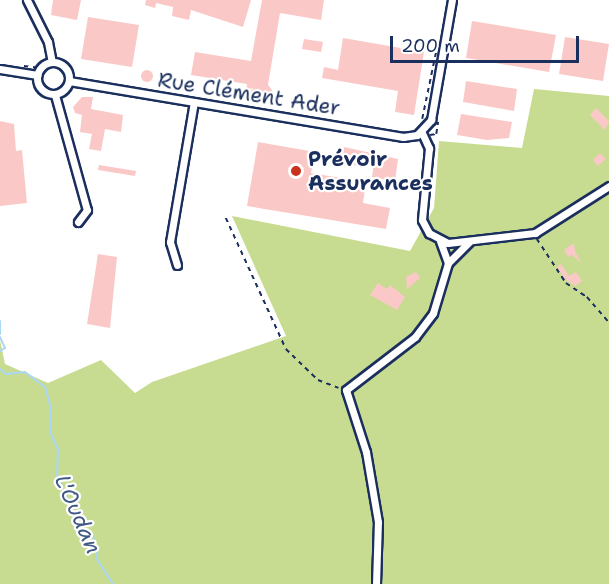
<!DOCTYPE html>
<html>
<head>
<meta charset="utf-8">
<style>
  body { margin:0 }
  #map { position:relative; width:609px; height:584px; overflow:hidden; background:#fff; font-family:"Shantell Sans",sans-serif }
  div>[style] { position:absolute }
  .green>* { inset:0; background:#c7dc91 }
  .stream>* { height:2px; margin:-1px; padding:0 1px; transform-origin:1px; border-radius:1px; background:#abd7f7 }
  .building>* { inset:0; background:#fac9c7 }
  .round { border-radius:50% }
  .path>* { height:1.5px; margin-top:-0.75px; transform-origin:0; background:repeating-linear-gradient(90deg,#1b2f5e 0 4.5px,transparent 0 9px) }
  .roads { filter:drop-shadow(2px 0 #1b2f5e) drop-shadow(-2px 0 #1b2f5e) drop-shadow(0 2px #1b2f5e) drop-shadow(0 -2px #1b2f5e) }
  .minor>* { height:7px; margin:-3.5px; padding:0 3.5px; transform-origin:3.5px; border-radius:3.5px; background:#fff }
  .minor>.ring { margin:-3.5px; padding:0; box-sizing:content-box; background:none; border:7px solid #fff; border-radius:50% }
  .dots>* { width:16px; height:16px; translate:-50% -50%; box-sizing:border-box; border:3px solid #fff; border-radius:50% }
  span { translate:-50% -50%; white-space:nowrap; text-align:center; line-height:1.15; -webkit-text-stroke:4.5px #fff; paint-order:stroke }
  .street-label { font-size:21px; color:#1b2f5e }
  .poi-label { font-size:21px; color:#1b2f5e; font-weight:700 }
  .left { translate:0 -50%; text-align:left }
  .water-label { font-size:22px; color:#3f5984; font-style:italic }
  .scale { position:absolute; left:390px; top:36px; width:189px; height:27px; box-sizing:border-box; border:3px solid #1b2f5e; border-top:0; padding-left:8px; font-size:18px; line-height:21px; white-space:nowrap; color:#1b2f5e; -webkit-text-stroke:4px #fff; paint-order:stroke }
</style>
</head>
<body>
<div id="map">
  <div class="green">
    <i style="clip-path:polygon(534px 89px,609px 96px,609px 584px,0 584px,0 340px,5px 364px,48px 383px,101px 360px,135px 393px,152px 382px,286px 336px,232px 216px,410px 251px,434px 208px,439px 141px,522px 148px)"></i>
  </div>
  <div class="stream">
    <i style="left:0;top:321px;width:13px;rotate:90deg"></i>
    <i style="left:0;top:337px;width:12px;rotate:66deg"></i>
    <i style="left:5px;top:348px;width:6px;rotate:149deg"></i>
    <i style="left:0;top:369px;width:8px;rotate:40deg"></i>
    <i style="left:6px;top:374px;width:19px;rotate:-6deg"></i>
    <i style="left:25px;top:372px;width:25px;rotate:37deg"></i>
    <i style="left:45px;top:387px;width:22px;rotate:74deg"></i>
    <i style="left:51px;top:408px;width:24px;rotate:92deg"></i>
    <i style="left:50px;top:432px;width:19px;rotate:65deg"></i>
    <i style="left:58px;top:449px;width:26px;rotate:92deg"></i>
    <i style="left:57px;top:475px;width:58px;rotate:65.6deg"></i>
    <i style="left:81px;top:528px;width:14px;rotate:34deg"></i>
    <i style="left:93px;top:536px;width:25px;rotate:79deg"></i>
    <i style="left:98px;top:561px;width:27px;rotate:57deg"></i>
  </div>
  <div class="building">
    <i style="clip-path:polygon(53px 0,81px 0,77px 20px,51px 15px)"></i>
    <i style="clip-path:polygon(146px 0,251px 0,243px 27px,191px 10px,189px 20px,172px 16px,173px 7px,156px 3px,155px 8px,145px 5px)"></i>
    <i style="clip-path:polygon(262px 0,324px 0,321px 20px,280px 13px,268px 85px,272px 90px,270px 98px,246px 92px,247px 84px,191px 75px,195px 52px,251px 61px)"></i>
    <i style="clip-path:polygon(88px 17px,139px 25px,132px 67px,81px 59px)"></i>
    <i style="clip-path:polygon(472px 21px,556px 35px,549px 72px,466px 58px)"></i>
    <i style="clip-path:polygon(565px 37px,609px 44px,603px 81px,559px 74px)"></i>
    <i style="clip-path:polygon(343px 38px,424px 52px,414px 115px,395px 112px,398px 91px,322px 78px,324px 67px,338px 70px)"></i>
    <i style="clip-path:polygon(304px 39px,323px 42px,321px 52px,302px 49px)"></i>
    <i class="round" style="left:141px;top:70px;width:12px;height:12px"></i>
    <i style="clip-path:polygon(466px 81px,517px 89px,514px 111px,463px 102px)"></i>
    <i style="clip-path:polygon(82px 97px,93px 97px,91px 109px,123px 115px,121px 132px,105px 129px,101px 151px,89px 149px,92px 134px,80px 132px,82px 115px,75px 113px,73px 107px)"></i>
    <i style="clip-path:polygon(596px 108px,609px 121px,605px 130px,590px 115px)"></i>
    <i style="clip-path:polygon(461px 114px,512px 122px,509px 138px,487px 140px,457px 135px)"></i>
    <i style="clip-path:polygon(0 121px,14px 124px,16px 151px,22px 150px,27px 203px,0 206px)"></i>
    <i style="clip-path:polygon(258px 142px,315px 152px,311px 173px,366px 182px,363px 203px,390px 208px,386px 229px,247px 206px)"></i>
    <i style="clip-path:polygon(344px 147px,398px 159px,395px 181px,372px 177px,374px 163px,362px 161px,360px 166px,342px 163px)"></i>
    <i style="clip-path:polygon(600px 153px,606px 159px,598px 166px,593px 160px)"></i>
    <i style="clip-path:polygon(99px 165px,136px 171px,135px 176px,98px 170px)"></i>
    <i style="clip-path:polygon(574px 243px,575px 251px,581px 263px,572px 255px,568px 257px,564px 250px)"></i>
    <i style="clip-path:polygon(98px 254px,117px 257px,110px 328px,87px 324px)"></i>
    <i style="clip-path:polygon(561px 264px,569px 276px,576px 272px,582px 281px,575px 286px,565px 279px,557px 267px)"></i>
    <i style="clip-path:polygon(416px 272px,420px 278px,407px 289px,406px 277px)"></i>
    <i style="clip-path:polygon(378px 283px,387px 289px,390px 285px,405px 297px,397px 310px,370px 295px)"></i>
  </div>
  <div class="path">
    <i style="left:24px;top:66px;width:17px;rotate:7deg"></i>
    <i style="left:422px;top:119px;width:79px;rotate:-78.3deg"></i>
    <i style="left:430px;top:135px;width:6px;rotate:-9deg"></i>
    <i style="left:436px;top:134px;width:12px;rotate:-81deg"></i>
    <i style="left:226px;top:218px;width:144px;rotate:65.4deg"></i>
    <i style="left:286px;top:349px;width:45px;rotate:44.1deg"></i>
    <i style="left:318px;top:380px;width:22px;rotate:21deg"></i>
    <i style="left:537px;top:239px;width:53px;rotate:56.6deg"></i>
    <i style="left:566px;top:283px;width:25px;rotate:34deg"></i>
    <i style="left:587px;top:297px;width:33px;rotate:49deg"></i>
  </div>
  <div class="roads">
    <div class="minor">
      <i style="left:27px;top:0;width:47px;rotate:63.4deg"></i>
      <i style="left:48px;top:42px;width:20px;rotate:79deg"></i>
      <i class="ring" style="left:37px;top:62px;width:25px;height:25px"></i>
      <i style="left:0;top:69px;width:38px;rotate:9deg"></i>
      <i style="left:69px;top:81px;width:339px;rotate:9.5deg"></i>
      <i style="left:403px;top:137px;width:14px;rotate:-8deg"></i>
      <i style="left:417px;top:135px;width:21px;rotate:-47deg"></i>
      <i style="left:431px;top:120px;width:122px;rotate:-80.1deg"></i>
      <i style="left:55px;top:95px;width:119px;rotate:74.5deg"></i>
      <i style="left:87px;top:210px;width:15px;rotate:127deg"></i>
      <i style="left:422px;top:133px;width:17px;rotate:65deg"></i>
      <i style="left:429px;top:148px;width:72px;rotate:95.6deg"></i>
      <i style="left:422px;top:220px;width:15px;rotate:62deg"></i>
      <i style="left:429px;top:233px;width:21px;rotate:28deg"></i>
      <i style="left:448px;top:243px;width:88px;rotate:-6.6deg"></i>
      <i style="left:535px;top:233px;width:88px;rotate:-32.4deg"></i>
      <i style="left:440px;top:241px;width:23px;rotate:70deg"></i>
      <i style="left:448px;top:263px;width:30px;rotate:-45deg"></i>
      <i style="left:177px;top:265px;width:24px;rotate:-107deg"></i>
      <i style="left:170px;top:242px;width:142px;rotate:-80.3deg"></i>
      <i style="left:376px;top:584px;width:62px;rotate:-88.2deg"></i>
      <i style="left:378px;top:522px;width:71px;rotate:-99.7deg"></i>
      <i style="left:366px;top:452px;width:65px;rotate:-107.9deg"></i>
      <i style="left:346px;top:390px;width:87px;rotate:-37.5deg"></i>
      <i style="left:415px;top:337px;width:30px;rotate:-53deg"></i>
      <i style="left:433px;top:313px;width:52px;rotate:-73.3deg"></i>
    </div>
  </div>
  <div class="dots">
    <i style="left:296px;top:171px;background:#c8321e"></i>
  </div>
  <div class="street-label">
    <span style="left:249px;top:94px;rotate:9deg">Rue Clément Ader</span>
  </div>
  <div class="poi-label">
    <span class="left" style="left:308px;top:171px">Prévoir<br>Assurances</span>
  </div>
  <div class="water-label">
    <span style="left:78px;top:514px;rotate:66deg">L'Oudan</span>
  </div>
  <div class="scale">200 m</div>
</div>
</body>
</html>
